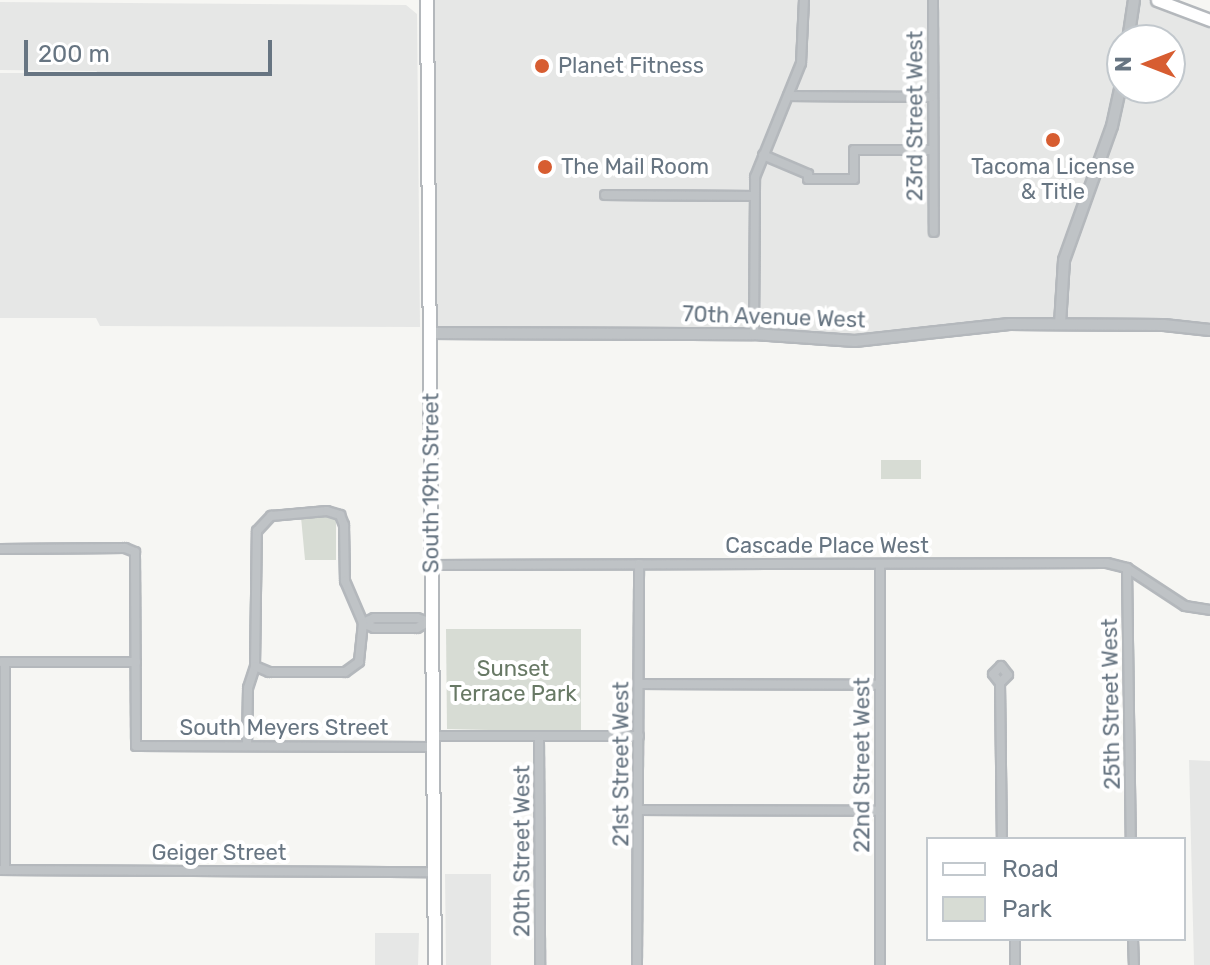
<!DOCTYPE html>
<html>
<head>
<meta charset="utf-8">
<style>
  body { margin:0 }
  #map { position:relative; width:1210px; height:965px; overflow:hidden; background:#f6f6f3; font-family:Rubik,sans-serif }
  div>[style] { position:absolute }
  .built>* { inset:0; background:#e6e7e6 }
  .green>* { inset:0; background:#d7dcd4 }
  .roads { filter:drop-shadow(2px 0 #b4b8bc) drop-shadow(-2px 0 #b4b8bc) drop-shadow(0 2px #b4b8bc) drop-shadow(0 -2px #b4b8bc) }
  .minor>* { height:8px; margin:-4px; padding:0 4px; transform-origin:4px; border-radius:4px; background:#bfc3c6 }
  .tertiary>* { height:10px; margin:-5px; padding:0 5px; transform-origin:5px; border-radius:5px; background:#bfc3c6 }
  .secondary>* { height:11px; margin:-5.5px; padding:0 5.5px; transform-origin:5.5px; border-radius:5.5px; background:#fff }
  .primary>* { height:12px; margin:-6px; padding:0 6px; transform-origin:6px; border-radius:6px; background:#fff }
  .dots>* { width:22px; height:22px; translate:-50% -50%; box-sizing:border-box; border:4px solid #fff; border-radius:50% }
  span { translate:-50% -50%; white-space:nowrap; text-align:center; line-height:1.15; -webkit-text-stroke:8px #fff; paint-order:stroke }
  .poi-label { font-size:22px; color:#677582 }
  .left { translate:0 -50%; text-align:left }
  .street-label { font-size:22px; color:#677582 }
  .park-label { font-size:22px; color:#687965 }
  .legend { position:absolute; left:926px; top:837px; width:260px; height:104px; box-sizing:border-box; background:#fff; border:2px solid #c2c8cd; margin:0; padding:10px 14px; list-style:none; font-size:24px; color:#677582 }
  .legend li { display:flex; align-items:center; gap:16px; height:40px }
  .legend b { width:40px; border:2px solid #c2c8cd }
  .north { position:absolute; left:1106px; top:24px; width:80px; height:80px; box-sizing:border-box; background:#fff; border:2px solid #c2c8cd; border-radius:50%; rotate:270deg; font-size:22px; font-weight:700; line-height:32px; text-align:center; color:#677582 }
  .north::after { content:''; display:block; margin:auto; width:28px; height:36px; background:#d75d31; clip-path:polygon(50% 0,100% 100%,50% 72%,0 100%) }
  .scale { position:absolute; left:24px; top:40px; width:248px; height:36px; box-sizing:border-box; border:4px solid #677582; border-top:0; padding-left:10px; font-size:24px; line-height:28px; white-space:nowrap; color:#677582; -webkit-text-stroke:6px #fff; paint-order:stroke }
</style>
</head>
<body>
<div id="map">
  <div class="built">
    <i style="clip-path:polygon(evenodd,427px 0,1157px 0,1210px 20px,1210px 330px,1009px 324px,830px 340px,431px 331px,427px 0,1122px 40px,1170px 40px,1170px 88px,1122px 88px,1122px 40px)"></i>
    <i style="clip-path:polygon(0 2px,406px 5px,417px 14px,420px 327px,100px 326px,96px 318px,0 318px,0 73px,96px 73px,97px 71px,0 70px)"></i>
    <i style="clip-path:polygon(1189px 760px,1210px 761px,1210px 965px,1194px 965px)"></i>
    <i style="clip-path:polygon(445px 874px,491px 874px,491px 965px,446px 965px)"></i>
    <i style="clip-path:polygon(375px 933px,419px 933px,418px 965px,375px 965px)"></i>
  </div>
  <div class="green">
    <i style="clip-path:polygon(881px 460px,921px 460px,921px 479px,881px 479px)"></i>
    <i style="clip-path:polygon(330px 516px,336px 521px,336px 560px,305px 560px,301px 517px)"></i>
    <i style="clip-path:polygon(446px 629px,581px 629px,581px 732px,447px 729px)"></i>
  </div>
  <div class="roads">
    <div class="minor">
      <i style="left:933px;top:0;width:232px;rotate:89.8deg"></i>
      <i style="left:788px;top:96px;width:145px;rotate:0.4deg"></i>
      <i style="left:763px;top:155px;width:49px;rotate:22.9deg"></i>
      <i style="left:808px;top:174px;width:5px;rotate:90deg"></i>
      <i style="left:808px;top:179px;width:46px"></i>
      <i style="left:854px;top:179px;width:29px;rotate:-90deg"></i>
      <i style="left:854px;top:150px;width:78px"></i>
      <i style="left:605px;top:195px;width:149px;rotate:0.4deg"></i>
      <i style="left:754px;top:334px;width:157px;rotate:-89.6deg"></i>
      <i style="left:755px;top:177px;width:123px;rotate:-68deg"></i>
      <i style="left:801px;top:63px;width:63px;rotate:-87.3deg"></i>
      <i style="left:0;top:549px;width:125px;rotate:-0.5deg"></i>
      <i style="left:125px;top:548px;width:11px;rotate:22deg"></i>
      <i style="left:135px;top:552px;width:194px;rotate:89.7deg"></i>
      <i style="left:136px;top:746px;width:297px;rotate:0.2deg"></i>
      <i style="left:432px;top:565px;width:675px;rotate:-0.17deg"></i>
      <i style="left:1107px;top:563px;width:21px;rotate:14deg"></i>
      <i style="left:1127px;top:568px;width:69px;rotate:33.2deg"></i>
      <i style="left:1185px;top:606px;width:25px;rotate:9deg"></i>
      <i style="left:880px;top:565px;width:400px;rotate:90deg"></i>
      <i style="left:1127px;top:568px;width:271px;rotate:89.2deg"></i>
      <i style="left:363px;top:623px;width:12px;rotate:-24deg"></i>
      <i style="left:374px;top:618px;width:43px"></i>
      <i style="left:417px;top:618px;width:16px;rotate:18deg"></i>
      <i style="left:363px;top:623px;width:12px;rotate:24deg"></i>
      <i style="left:374px;top:628px;width:43px"></i>
      <i style="left:417px;top:628px;width:10px;rotate:-29deg"></i>
      <i style="left:1px;top:662px;width:135px"></i>
      <i style="left:1000px;top:683px;width:11px;rotate:-128deg"></i>
      <i style="left:993px;top:674px;width:11px;rotate:-45deg"></i>
      <i style="left:1001px;top:666px;width:11px;rotate:52deg"></i>
      <i style="left:1008px;top:675px;width:11px;rotate:135deg"></i>
      <i style="left:1000px;top:683px;width:156px;rotate:89.3deg"></i>
      <i style="left:640px;top:684px;width:239px;rotate:0.2deg"></i>
      <i style="left:433px;top:736px;width:206px"></i>
      <i style="left:539px;top:738px;width:227px;rotate:89.7deg"></i>
      <i style="left:247px;top:746px;width:58px;rotate:-89deg"></i>
      <i style="left:248px;top:688px;width:23px;rotate:-72deg"></i>
      <i style="left:255px;top:666px;width:135px;rotate:-89.2deg"></i>
      <i style="left:257px;top:531px;width:21px;rotate:-47deg"></i>
      <i style="left:271px;top:516px;width:56px;rotate:-5.1deg"></i>
      <i style="left:327px;top:511px;width:14px;rotate:17deg"></i>
      <i style="left:340px;top:515px;width:11px;rotate:68deg"></i>
      <i style="left:344px;top:525px;width:56px;rotate:89deg"></i>
      <i style="left:345px;top:581px;width:46px;rotate:66.8deg"></i>
      <i style="left:363px;top:623px;width:39px;rotate:96deg"></i>
      <i style="left:359px;top:662px;width:17px;rotate:144deg"></i>
      <i style="left:345px;top:672px;width:76px;rotate:180deg"></i>
      <i style="left:269px;top:672px;width:15px;rotate:-157deg"></i>
      <i style="left:639px;top:810px;width:241px;rotate:0.2deg"></i>
      <i style="left:0;top:870px;width:433px;rotate:0.3deg"></i>
      <i style="left:5px;top:870px;width:208px;rotate:-90deg"></i>
      <i style="left:1015px;top:939px;width:26px;rotate:90deg"></i>
      <i style="left:1133px;top:939px;width:26px;rotate:88deg"></i>
      <i style="left:637px;top:965px;width:401px;rotate:-89.7deg"></i>
    </div>
    <div class="tertiary">
      <i style="left:1128px;top:40px;width:40px;rotate:-81.5deg"></i>
      <i style="left:1060px;top:324px;width:64px;rotate:-86.4deg"></i>
      <i style="left:1064px;top:260px;width:142px;rotate:-70.3deg"></i>
      <i style="left:1112px;top:126px;width:47px;rotate:-77.7deg"></i>
      <i style="left:430px;top:333px;width:324px;rotate:0.2deg"></i>
      <i style="left:754px;top:334px;width:101px;rotate:4deg"></i>
      <i style="left:855px;top:341px;width:155px;rotate:-6.3deg"></i>
      <i style="left:1009px;top:324px;width:155px;rotate:0.4deg"></i>
      <i style="left:1164px;top:325px;width:46px;rotate:6.2deg"></i>
    </div>
    <div class="secondary">
      <i style="left:1157px;top:0;width:57px;rotate:20.7deg"></i>
    </div>
    <div class="primary">
      <i style="left:427px;top:0;width:965px;rotate:89.53deg"></i>
    </div>
  </div>
  <div class="dots">
    <i style="left:542px;top:66px;background:#d75d31"></i>
    <i style="left:1053px;top:140px;background:#d75d31"></i>
    <i style="left:545px;top:167px;background:#d75d31"></i>
  </div>
  <div class="poi-label">
    <span class="left" style="left:558px;top:66px">Planet Fitness</span>
    <span style="left:1053px;top:179px">Tacoma License<br>&amp; Title</span>
    <span class="left" style="left:561px;top:167px">The Mail Room</span>
  </div>
  <div class="street-label">
    <span style="left:915px;top:116px;rotate:-90deg">23rd Street West</span>
    <span style="left:774px;top:317px;rotate:2deg">70th Avenue West</span>
    <span style="left:431px;top:483px;rotate:-90deg">South 19th Street</span>
    <span style="left:827px;top:546px">Cascade Place West</span>
    <span style="left:1111px;top:704px;rotate:-91deg">25th Street West</span>
    <span style="left:284px;top:728px">South Meyers Street</span>
    <span style="left:621px;top:764px;rotate:-90deg">21st Street West</span>
    <span style="left:862px;top:765px;rotate:-90deg">22nd Street West</span>
    <span style="left:522px;top:851px;rotate:-90deg">20th Street West</span>
    <span style="left:219px;top:853px">Geiger Street</span>
  </div>
  <div class="park-label">
    <span style="left:513px;top:681px">Sunset<br>Terrace Park</span>
  </div>
  <ul class="legend">
  <li><b style="height:10px;background:#fff"></b>Road</li>
  <li><b style="height:22px;background:#d7dcd4"></b>Park</li>
  </ul>
  <div class="north">N</div>
  <div class="scale">200 m</div>
</div>
</body>
</html>
